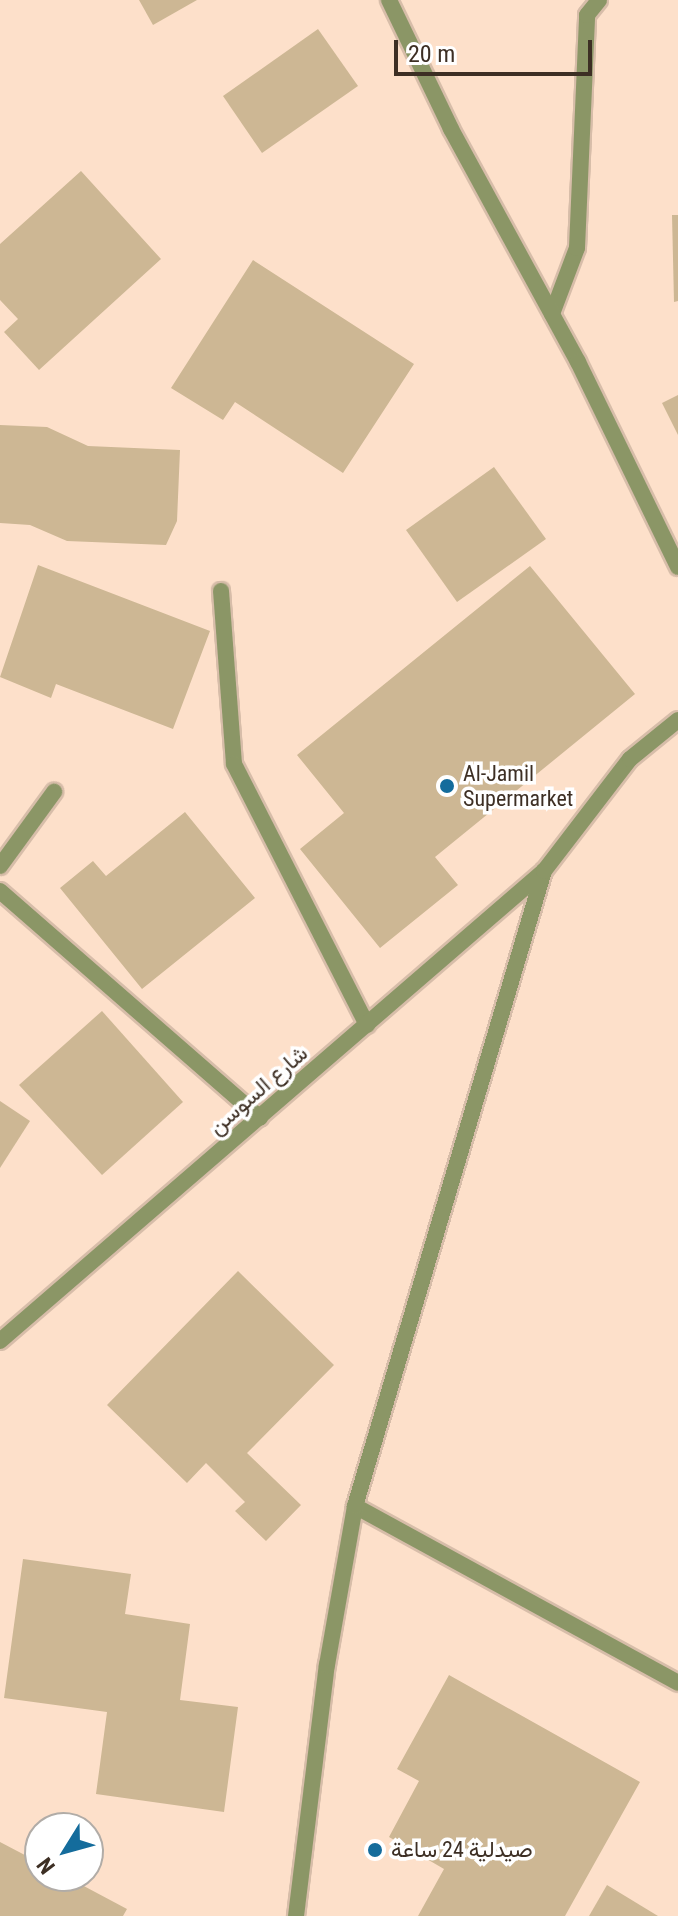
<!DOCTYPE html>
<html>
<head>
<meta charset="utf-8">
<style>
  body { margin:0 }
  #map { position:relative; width:678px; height:1916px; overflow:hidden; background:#fde0ca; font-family:"Roboto Condensed",Vazirmatn,sans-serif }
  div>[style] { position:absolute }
  .building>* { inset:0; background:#cdb794 }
  .roads { filter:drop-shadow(2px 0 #d7bda9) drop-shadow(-2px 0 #d7bda9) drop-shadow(0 2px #d7bda9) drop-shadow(0 -2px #d7bda9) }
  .service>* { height:16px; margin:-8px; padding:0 8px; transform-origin:8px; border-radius:8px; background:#8b9666 }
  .minor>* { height:16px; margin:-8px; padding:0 8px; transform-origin:8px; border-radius:8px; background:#8b9666 }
  .tertiary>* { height:16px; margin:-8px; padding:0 8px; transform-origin:8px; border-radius:8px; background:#8b9666 }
  .dots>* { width:22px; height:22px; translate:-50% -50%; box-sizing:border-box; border:4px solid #fff; border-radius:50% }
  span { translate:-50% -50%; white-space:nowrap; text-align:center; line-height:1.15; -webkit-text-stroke:7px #fff; paint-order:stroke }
  .poi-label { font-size:22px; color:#3d2f24 }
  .left { translate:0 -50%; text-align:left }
  .street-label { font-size:22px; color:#3d2f24 }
  .north { position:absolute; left:24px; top:1812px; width:80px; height:80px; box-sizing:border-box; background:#fff; border:2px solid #b1aca7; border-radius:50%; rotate:233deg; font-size:22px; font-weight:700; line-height:32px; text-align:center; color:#3d2f24 }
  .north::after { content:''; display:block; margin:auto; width:28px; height:36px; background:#146c9c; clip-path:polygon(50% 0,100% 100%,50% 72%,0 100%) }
  .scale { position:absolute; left:394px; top:40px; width:198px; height:36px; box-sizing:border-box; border:4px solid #3d2f24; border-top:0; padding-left:10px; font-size:24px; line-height:28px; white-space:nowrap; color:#3d2f24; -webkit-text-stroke:6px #fff; paint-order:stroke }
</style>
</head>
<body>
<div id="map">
  <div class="building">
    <i style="clip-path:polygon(139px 0,197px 0,153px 25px)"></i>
    <i style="clip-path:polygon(318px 29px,358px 86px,262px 153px,223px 96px)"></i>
    <i style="clip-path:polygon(81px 171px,161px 259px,39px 370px,4px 332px,18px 319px,0 300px,0 244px)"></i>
    <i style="clip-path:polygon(672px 215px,678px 215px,678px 301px,674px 302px)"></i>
    <i style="clip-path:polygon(253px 260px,414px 364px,343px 473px,235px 402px,223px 420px,171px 388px)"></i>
    <i style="clip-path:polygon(678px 395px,678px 435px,662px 403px)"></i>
    <i style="clip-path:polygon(0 425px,47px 427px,88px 446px,180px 450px,177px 521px,166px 545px,67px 541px,30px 525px,0 523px)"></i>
    <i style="clip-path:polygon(494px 467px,546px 539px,457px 602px,406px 530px)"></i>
    <i style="clip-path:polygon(38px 565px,210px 631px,173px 729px,56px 684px,51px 698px,0 677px)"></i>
    <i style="clip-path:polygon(530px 566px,635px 694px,435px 857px,458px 885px,380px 948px,300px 849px,344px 813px,297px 755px)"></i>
    <i style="clip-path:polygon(185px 812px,255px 898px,142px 989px,60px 888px,93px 861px,106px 876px)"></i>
    <i style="clip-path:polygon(102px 1011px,183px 1102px,102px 1175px,19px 1085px)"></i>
    <i style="clip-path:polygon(0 1101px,30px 1121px,0 1168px)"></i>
    <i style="clip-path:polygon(238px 1271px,334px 1365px,247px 1453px,301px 1505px,266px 1541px,235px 1511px,245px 1502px,206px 1463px,187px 1483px,107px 1405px)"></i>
    <i style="clip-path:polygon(23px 1559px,131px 1574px,125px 1614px,190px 1624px,180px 1700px,238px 1707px,224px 1812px,96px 1794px,107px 1712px,4px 1698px)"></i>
    <i style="clip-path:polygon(449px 1675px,640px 1782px,565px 1916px,418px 1916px,444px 1869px,389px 1837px,419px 1781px,397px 1769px)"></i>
    <i style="clip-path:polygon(0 1842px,40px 1863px,40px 1876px,65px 1876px,127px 1909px,123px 1916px,0 1916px)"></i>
    <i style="clip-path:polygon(607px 1885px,658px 1916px,589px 1916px)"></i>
  </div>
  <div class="roads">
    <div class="service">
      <i style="left:552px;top:314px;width:71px;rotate:-69.3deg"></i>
      <i style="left:577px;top:248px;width:233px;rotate:-87.5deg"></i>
      <i style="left:587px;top:15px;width:19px;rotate:-51deg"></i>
      <i style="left:221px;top:591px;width:173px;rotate:85.7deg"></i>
      <i style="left:234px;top:764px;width:293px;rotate:63deg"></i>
      <i style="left:0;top:866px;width:92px;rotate:-53.9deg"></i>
      <i style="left:0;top:891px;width:345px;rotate:41.1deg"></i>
    </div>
    <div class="minor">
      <i style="left:389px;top:0;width:143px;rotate:64.3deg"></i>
      <i style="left:451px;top:129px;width:265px;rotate:61.4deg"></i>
      <i style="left:578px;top:362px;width:228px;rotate:64deg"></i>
      <i style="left:0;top:1341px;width:719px;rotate:-40.83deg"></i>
      <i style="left:355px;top:1506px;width:368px;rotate:28.7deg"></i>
    </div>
    <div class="tertiary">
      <i style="left:296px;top:1916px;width:253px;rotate:-83deg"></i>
      <i style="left:327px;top:1665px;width:161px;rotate:-80deg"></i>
      <i style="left:355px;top:1506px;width:663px;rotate:-73.43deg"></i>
      <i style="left:544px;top:871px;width:141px;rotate:-52.5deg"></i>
      <i style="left:630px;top:759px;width:62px;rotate:-39.1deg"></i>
    </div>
  </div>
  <div class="dots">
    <i style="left:447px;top:786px;background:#146c9c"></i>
    <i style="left:375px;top:1850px;background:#146c9c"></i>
  </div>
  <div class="poi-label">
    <span class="left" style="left:463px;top:786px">Al-Jamil<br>Supermarket</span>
    <span class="left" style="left:391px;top:1850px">صيدلية 24 ساعة</span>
  </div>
  <div class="street-label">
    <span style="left:258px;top:1090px;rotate:-41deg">شارع السوسن</span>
  </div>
  <div class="north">N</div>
  <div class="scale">20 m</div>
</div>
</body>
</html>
